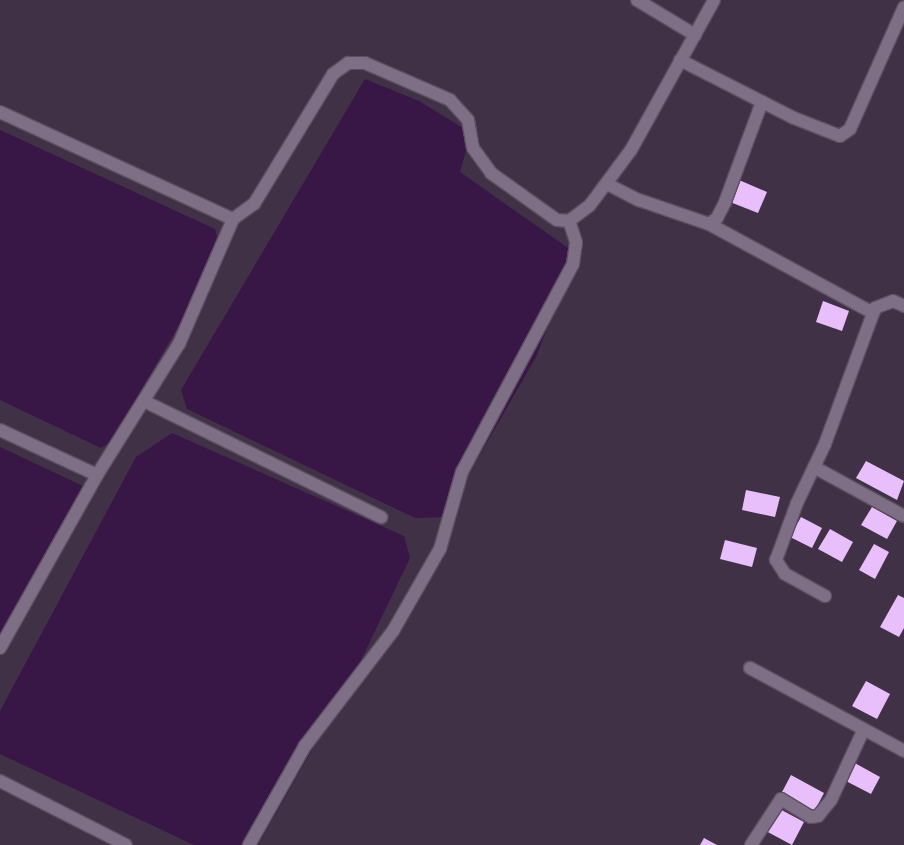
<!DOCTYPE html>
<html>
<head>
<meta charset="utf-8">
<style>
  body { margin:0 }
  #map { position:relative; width:904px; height:845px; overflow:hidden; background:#403147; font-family:Helvetica,sans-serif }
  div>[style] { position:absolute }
  .water>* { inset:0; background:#381646 }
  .building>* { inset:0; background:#e8bffb }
  .roads { filter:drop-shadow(1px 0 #5b4f61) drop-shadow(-1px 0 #5b4f61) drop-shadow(0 1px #5b4f61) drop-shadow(0 -1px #5b4f61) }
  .minor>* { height:12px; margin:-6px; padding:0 6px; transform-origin:6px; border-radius:6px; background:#7e6e86 }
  span { translate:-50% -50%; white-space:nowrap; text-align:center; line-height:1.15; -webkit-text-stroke:5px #231c26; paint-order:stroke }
</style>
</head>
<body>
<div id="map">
  <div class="water">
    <i style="clip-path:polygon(365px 79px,419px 101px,471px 133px,460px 172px,568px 248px,565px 282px,536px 357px,444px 517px,415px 518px,187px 409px,181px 390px)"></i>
    <i style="clip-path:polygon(0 130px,215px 229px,221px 253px,111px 442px,101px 448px,0 400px)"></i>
    <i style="clip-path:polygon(172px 433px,404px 536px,410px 558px,351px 681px,258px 845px,194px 845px,0 754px,0 711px,136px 457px)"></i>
    <i style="clip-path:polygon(0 447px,85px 487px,0 653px)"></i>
  </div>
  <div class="building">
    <i style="clip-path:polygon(739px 180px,767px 192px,758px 213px,730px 202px)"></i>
    <i style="clip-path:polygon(823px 301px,849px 311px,842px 331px,816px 322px)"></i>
    <i style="clip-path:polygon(866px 461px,904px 481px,897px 500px,856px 478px)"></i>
    <i style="clip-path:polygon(746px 490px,780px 497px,775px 517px,742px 510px)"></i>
    <i style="clip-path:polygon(872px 507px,897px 521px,887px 539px,861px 525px)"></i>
    <i style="clip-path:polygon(801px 517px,822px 528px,812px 548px,790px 537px)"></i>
    <i style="clip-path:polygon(830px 529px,853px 542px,842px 562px,818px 549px)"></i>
    <i style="clip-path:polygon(725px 540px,757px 548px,752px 567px,720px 559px)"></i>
    <i style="clip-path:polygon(874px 544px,889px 552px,875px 579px,859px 570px)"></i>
    <i style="clip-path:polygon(898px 595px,904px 598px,904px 628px,899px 637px,880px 627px)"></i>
    <i style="clip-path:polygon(866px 681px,890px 694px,877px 719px,852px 706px)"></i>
    <i style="clip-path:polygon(853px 762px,880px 777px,871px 794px,844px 780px)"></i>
    <i style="clip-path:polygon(791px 775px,824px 793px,814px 812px,781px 794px)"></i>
    <i style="clip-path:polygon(776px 807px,804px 822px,792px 845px,764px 830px)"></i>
    <i style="clip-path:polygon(704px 838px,717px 845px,700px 845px)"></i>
  </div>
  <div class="roads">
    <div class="minor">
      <i style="left:637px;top:0;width:68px;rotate:31.1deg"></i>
      <i style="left:680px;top:60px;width:128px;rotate:27deg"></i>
      <i style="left:794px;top:118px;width:49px;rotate:21.4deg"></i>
      <i style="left:840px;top:136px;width:12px;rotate:-35deg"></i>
      <i style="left:850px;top:129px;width:133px;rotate:-66.1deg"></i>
      <i style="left:0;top:112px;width:256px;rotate:24.7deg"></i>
      <i style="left:233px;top:219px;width:26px;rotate:-36deg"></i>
      <i style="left:254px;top:204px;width:152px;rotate:-58.7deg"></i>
      <i style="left:333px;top:74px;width:19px;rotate:-36deg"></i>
      <i style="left:348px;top:63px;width:17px"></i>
      <i style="left:365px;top:63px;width:93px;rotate:23.5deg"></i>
      <i style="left:450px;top:100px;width:27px;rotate:48deg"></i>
      <i style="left:468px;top:120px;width:28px;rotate:80deg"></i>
      <i style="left:473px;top:148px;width:31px;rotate:54deg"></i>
      <i style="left:491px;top:173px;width:81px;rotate:35.5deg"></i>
      <i style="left:557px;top:220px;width:12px;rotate:5deg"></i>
      <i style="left:569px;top:221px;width:26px;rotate:-37deg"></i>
      <i style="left:590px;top:205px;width:69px;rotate:-53.3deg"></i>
      <i style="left:631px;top:150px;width:171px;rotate:-61deg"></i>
      <i style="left:607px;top:184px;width:36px;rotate:27deg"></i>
      <i style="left:639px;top:200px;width:74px;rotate:18.9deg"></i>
      <i style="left:709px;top:224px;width:10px;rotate:-37deg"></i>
      <i style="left:717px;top:218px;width:18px;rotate:-63deg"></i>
      <i style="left:725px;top:202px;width:107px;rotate:-69.7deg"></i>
      <i style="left:709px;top:224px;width:187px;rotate:28.5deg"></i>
      <i style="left:146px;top:402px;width:262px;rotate:26.1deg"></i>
      <i style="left:0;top:430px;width:107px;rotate:24.9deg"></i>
      <i style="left:814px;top:467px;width:102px;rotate:28.6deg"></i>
      <i style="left:825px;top:596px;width:46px;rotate:-151.2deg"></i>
      <i style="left:785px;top:574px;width:17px;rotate:-123deg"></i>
      <i style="left:776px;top:560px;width:61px;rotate:-69.8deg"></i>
      <i style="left:797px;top:503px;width:65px;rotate:-64.6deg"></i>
      <i style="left:825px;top:444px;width:145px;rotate:-69.8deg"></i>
      <i style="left:875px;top:308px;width:19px;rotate:-21deg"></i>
      <i style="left:893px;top:301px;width:12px;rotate:24deg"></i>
      <i style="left:0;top:648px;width:198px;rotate:-60.7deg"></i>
      <i style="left:97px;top:475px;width:155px;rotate:-58deg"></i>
      <i style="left:179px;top:344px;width:136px;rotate:-66.6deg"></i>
      <i style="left:750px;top:668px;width:175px;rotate:28.3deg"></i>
      <i style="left:0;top:781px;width:141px;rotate:26.9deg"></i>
      <i style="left:249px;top:845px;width:114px;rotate:-60.5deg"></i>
      <i style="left:305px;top:746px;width:145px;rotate:-52.6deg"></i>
      <i style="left:393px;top:631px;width:95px;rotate:-60.2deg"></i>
      <i style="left:440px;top:549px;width:80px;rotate:-74.1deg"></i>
      <i style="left:462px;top:472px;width:236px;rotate:-61.9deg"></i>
      <i style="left:573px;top:264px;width:22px;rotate:-82deg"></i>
      <i style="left:576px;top:242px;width:22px;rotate:-108deg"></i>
      <i style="left:751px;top:845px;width:55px;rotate:-56.9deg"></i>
      <i style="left:781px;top:799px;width:35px;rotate:31deg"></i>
      <i style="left:811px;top:817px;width:7px;rotate:-8deg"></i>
      <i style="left:818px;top:816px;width:21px;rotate:-51deg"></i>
      <i style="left:831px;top:800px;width:76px;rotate:-65.1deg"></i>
    </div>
  </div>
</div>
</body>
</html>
